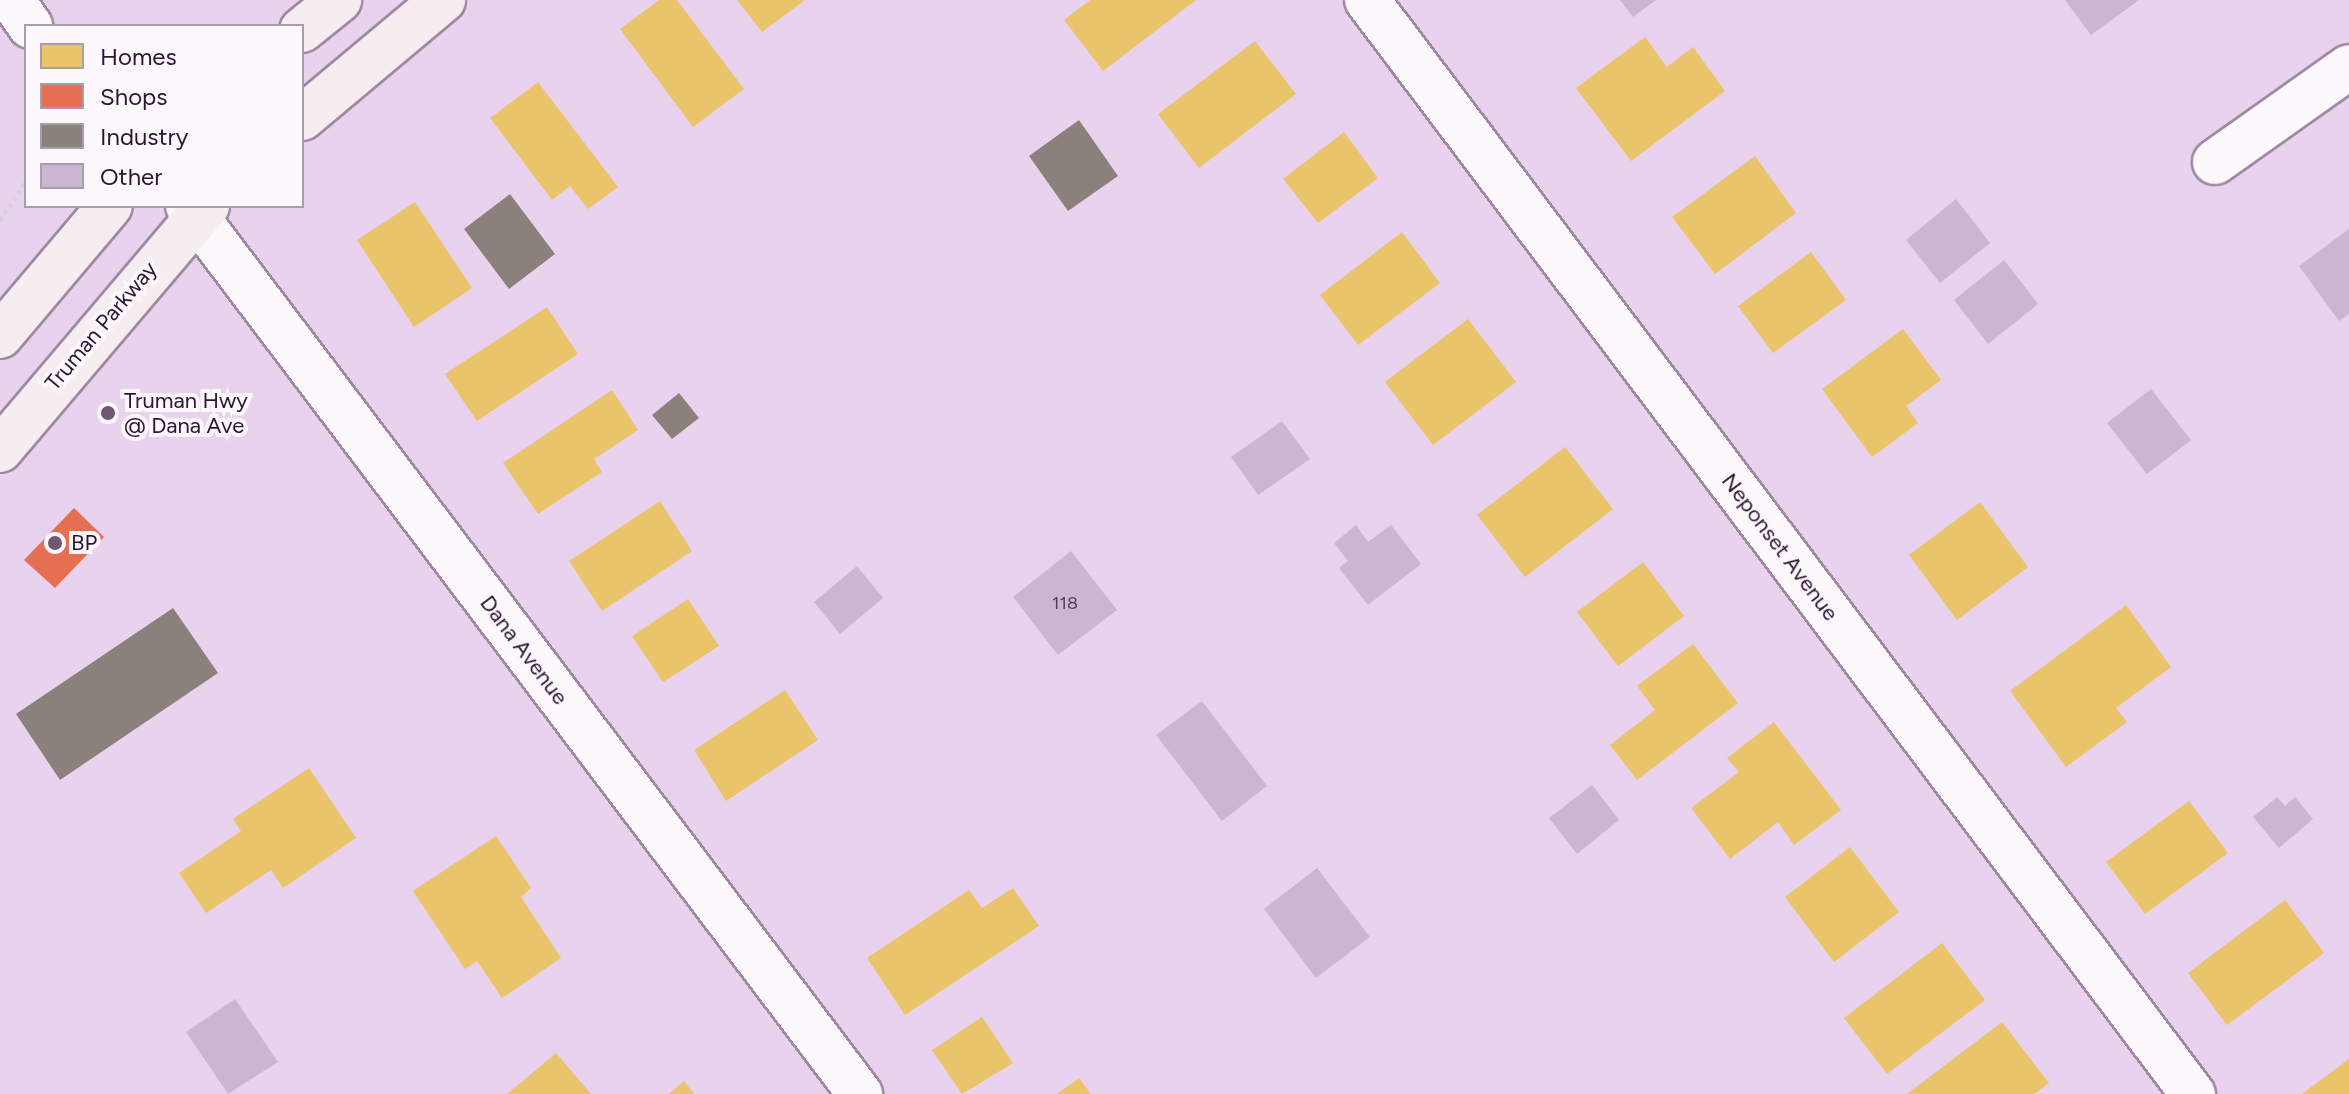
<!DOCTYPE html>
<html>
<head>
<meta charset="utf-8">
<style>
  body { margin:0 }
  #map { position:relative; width:2349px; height:1094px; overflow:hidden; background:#e9d2ed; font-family:Figtree,sans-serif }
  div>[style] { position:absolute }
  .homes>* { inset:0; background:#e9c46a }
  .shops>* { inset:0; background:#e76f51 }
  .industry>* { inset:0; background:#8a817c }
  .building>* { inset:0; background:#ccb5d1 }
  .path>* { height:5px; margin-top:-2.5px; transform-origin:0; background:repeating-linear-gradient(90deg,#d7cfd9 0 4px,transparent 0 8px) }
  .roads { filter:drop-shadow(2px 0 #9e8aa1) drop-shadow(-2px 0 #9e8aa1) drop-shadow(0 2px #9e8aa1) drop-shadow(0 -2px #9e8aa1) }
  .minor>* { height:44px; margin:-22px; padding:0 22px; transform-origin:22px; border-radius:22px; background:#fcf8fc }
  .major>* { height:44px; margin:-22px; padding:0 22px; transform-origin:22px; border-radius:22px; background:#f6edf0 }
  .dots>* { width:22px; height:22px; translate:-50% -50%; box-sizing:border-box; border:4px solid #fcf6fd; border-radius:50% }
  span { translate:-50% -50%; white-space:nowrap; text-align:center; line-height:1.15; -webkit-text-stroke:8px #fcf6fd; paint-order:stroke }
  .number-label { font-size:18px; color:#533e58 }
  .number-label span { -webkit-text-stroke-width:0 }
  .street-label { font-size:22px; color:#2b172f }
  .poi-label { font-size:22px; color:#2b172f }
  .left { translate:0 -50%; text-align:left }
  .legend { position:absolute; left:24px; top:24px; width:280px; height:184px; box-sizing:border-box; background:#fcf6fd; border:2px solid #a89dab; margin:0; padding:10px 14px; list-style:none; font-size:24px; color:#2b172f }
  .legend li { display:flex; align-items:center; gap:16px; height:40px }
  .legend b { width:40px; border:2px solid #a89dab }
</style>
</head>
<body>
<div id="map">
  <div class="homes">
    <i style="clip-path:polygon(659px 0,677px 0,744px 89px,693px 127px,620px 29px)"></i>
    <i style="clip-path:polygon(737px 0,805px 0,762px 32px)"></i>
    <i style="clip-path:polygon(1090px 0,1196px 0,1103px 71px,1064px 20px)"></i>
    <i style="clip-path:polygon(1645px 37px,1667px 67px,1693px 47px,1725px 91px,1631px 161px,1576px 88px)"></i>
    <i style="clip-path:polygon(1255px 41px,1296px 94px,1199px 168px,1158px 114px)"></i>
    <i style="clip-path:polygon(538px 82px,618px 187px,588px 209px,570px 186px,552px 200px,490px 118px)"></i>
    <i style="clip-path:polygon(1344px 132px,1378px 178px,1318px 223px,1283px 179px)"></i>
    <i style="clip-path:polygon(1755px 156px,1796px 213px,1715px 274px,1672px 217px)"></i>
    <i style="clip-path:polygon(415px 202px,472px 288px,414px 327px,357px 240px)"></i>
    <i style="clip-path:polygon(1402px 232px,1440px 283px,1358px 345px,1320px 295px)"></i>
    <i style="clip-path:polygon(1811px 252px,1846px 300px,1773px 353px,1738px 306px)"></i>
    <i style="clip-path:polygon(547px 307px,578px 354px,477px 421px,445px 374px)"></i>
    <i style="clip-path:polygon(1468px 319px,1516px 382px,1433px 445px,1385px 382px)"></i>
    <i style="clip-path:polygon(1903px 329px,1941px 380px,1906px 406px,1918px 423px,1872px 457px,1822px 389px)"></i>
    <i style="clip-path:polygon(612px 390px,638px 430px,594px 459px,602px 472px,538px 514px,503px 463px)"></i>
    <i style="clip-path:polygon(1565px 447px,1613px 509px,1525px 577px,1477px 515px)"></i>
    <i style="clip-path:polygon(660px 501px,692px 551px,602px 611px,569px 561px)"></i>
    <i style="clip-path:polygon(1980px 502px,2028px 567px,1957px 620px,1909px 555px)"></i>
    <i style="clip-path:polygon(1643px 562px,1684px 616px,1618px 666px,1577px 612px)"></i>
    <i style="clip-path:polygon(688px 599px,719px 646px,663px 682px,632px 636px)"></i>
    <i style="clip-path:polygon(2126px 605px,2171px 667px,2116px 708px,2127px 722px,2066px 767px,2010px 691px)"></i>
    <i style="clip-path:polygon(1693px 644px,1738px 703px,1637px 780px,1610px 745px,1655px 710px,1637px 686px)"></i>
    <i style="clip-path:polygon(785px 690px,818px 740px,726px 801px,694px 750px)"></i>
    <i style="clip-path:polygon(1774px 722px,1841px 810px,1794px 845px,1778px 822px,1730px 859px,1691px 808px,1739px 772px,1727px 758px)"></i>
    <i style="clip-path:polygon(309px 768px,356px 838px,283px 888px,271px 870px,206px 913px,179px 873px,241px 831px,233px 819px)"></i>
    <i style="clip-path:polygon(2189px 801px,2228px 853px,2145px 914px,2106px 862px)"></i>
    <i style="clip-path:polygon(496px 836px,531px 888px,521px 897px,561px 958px,502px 998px,477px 961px,465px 969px,413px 891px)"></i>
    <i style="clip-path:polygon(1850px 847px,1899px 912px,1834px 962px,1785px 897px)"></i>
    <i style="clip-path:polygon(1013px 888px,1039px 926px,905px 1015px,867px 958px,969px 890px,982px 908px)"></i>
    <i style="clip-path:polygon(2285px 900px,2324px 953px,2227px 1025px,2188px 973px)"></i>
    <i style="clip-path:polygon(1942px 943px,1985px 1000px,1887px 1074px,1844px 1018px)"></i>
    <i style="clip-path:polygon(982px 1017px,1013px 1063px,962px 1094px,932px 1050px)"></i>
    <i style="clip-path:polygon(2002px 1022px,2049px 1083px,2034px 1094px,1907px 1094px)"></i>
    <i style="clip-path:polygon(556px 1053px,591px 1094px,507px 1094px)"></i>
    <i style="clip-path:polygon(2349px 1059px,2349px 1094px,2302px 1094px)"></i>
    <i style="clip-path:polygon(1079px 1078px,1091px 1094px,1057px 1094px)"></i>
    <i style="clip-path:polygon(684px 1081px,694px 1094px,669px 1094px)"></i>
  </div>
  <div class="shops">
    <i style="clip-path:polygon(74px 508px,104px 537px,55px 588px,24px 560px)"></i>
  </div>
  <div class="industry">
    <i style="clip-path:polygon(1079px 120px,1118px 176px,1068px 211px,1029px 156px)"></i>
    <i style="clip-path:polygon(510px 194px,555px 254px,509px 289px,464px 229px)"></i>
    <i style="clip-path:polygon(679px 393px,699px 418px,672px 439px,652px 415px)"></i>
    <i style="clip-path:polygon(173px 608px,218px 673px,60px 780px,16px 714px)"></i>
  </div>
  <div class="building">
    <i style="clip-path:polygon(1620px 0,1656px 0,1633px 17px)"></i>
    <i style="clip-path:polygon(2065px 0,2139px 0,2091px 35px)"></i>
    <i style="clip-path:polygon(1956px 199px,1990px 243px,1940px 283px,1906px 240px)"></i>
    <i style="clip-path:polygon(2349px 229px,2349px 314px,2339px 321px,2299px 266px)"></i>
    <i style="clip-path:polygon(2004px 260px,2038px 304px,1988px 344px,1954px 300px)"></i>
    <i style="clip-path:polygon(2151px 389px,2191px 440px,2147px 474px,2107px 423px)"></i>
    <i style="clip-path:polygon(1282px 421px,1310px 459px,1258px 495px,1231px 457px)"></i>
    <i style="clip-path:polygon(1356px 525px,1368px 542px,1391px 525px,1421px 564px,1368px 605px,1339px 568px,1348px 561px,1334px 543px)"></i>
    <i style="clip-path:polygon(1071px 551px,1117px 610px,1058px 655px,1013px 597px)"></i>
    <i style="clip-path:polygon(857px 566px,883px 598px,840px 634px,814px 602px)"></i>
    <i style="clip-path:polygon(1202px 701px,1267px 786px,1222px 821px,1156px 735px)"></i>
    <i style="clip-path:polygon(1592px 785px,1619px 820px,1577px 854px,1549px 818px)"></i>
    <i style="clip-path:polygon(2277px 797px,2285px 806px,2295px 797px,2313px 819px,2279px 848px,2253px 817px)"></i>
    <i style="clip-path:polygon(1317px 868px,1370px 937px,1316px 978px,1264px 909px)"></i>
    <i style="clip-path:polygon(235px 999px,278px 1062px,228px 1094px,186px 1032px)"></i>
  </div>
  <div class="path">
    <i style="left:0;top:220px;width:47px;rotate:-56.3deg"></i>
  </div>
  <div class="roads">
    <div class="minor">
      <i style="left:12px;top:0;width:32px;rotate:55deg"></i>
      <i style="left:1367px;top:0;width:1371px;rotate:52.95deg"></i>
      <i style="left:2215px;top:162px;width:164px;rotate:-35.3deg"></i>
      <i style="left:188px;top:206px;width:1114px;rotate:52.88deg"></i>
    </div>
    <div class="major">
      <i style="left:302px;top:30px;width:48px;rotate:-39deg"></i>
      <i style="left:302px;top:118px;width:184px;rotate:-39.9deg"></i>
      <i style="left:0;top:336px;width:170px;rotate:-49.8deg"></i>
      <i style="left:0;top:450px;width:320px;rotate:-49.7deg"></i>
    </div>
  </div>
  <div class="dots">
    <i style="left:108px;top:413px;background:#6e5872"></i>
    <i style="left:55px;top:543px;background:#6e5872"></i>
  </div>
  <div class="number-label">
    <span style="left:1065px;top:603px">118</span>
  </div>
  <div class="street-label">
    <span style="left:101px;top:326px;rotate:-50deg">Truman Parkway</span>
    <span style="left:1780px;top:547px;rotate:53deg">Neponset Avenue</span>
    <span style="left:524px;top:650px;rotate:53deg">Dana Avenue</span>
  </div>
  <div class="poi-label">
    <span class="left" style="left:124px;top:413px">Truman Hwy<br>@ Dana Ave</span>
    <span class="left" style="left:71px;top:543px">BP</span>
  </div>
  <ul class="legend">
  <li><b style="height:22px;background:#e9c46a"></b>Homes</li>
  <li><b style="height:22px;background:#e76f51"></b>Shops</li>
  <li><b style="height:22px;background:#8a817c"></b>Industry</li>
  <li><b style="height:22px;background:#ccb5d1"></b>Other</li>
  </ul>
</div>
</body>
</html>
